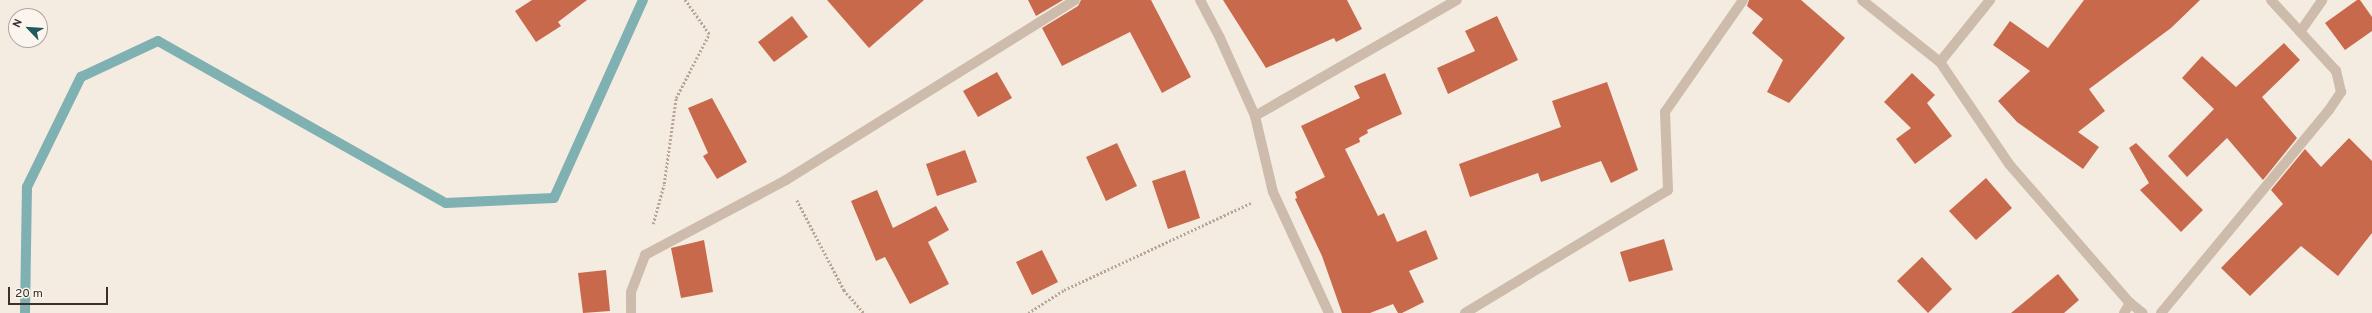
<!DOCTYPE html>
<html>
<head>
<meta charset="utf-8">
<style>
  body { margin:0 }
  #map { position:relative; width:2372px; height:313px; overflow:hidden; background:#f4ebe1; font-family:Overpass,sans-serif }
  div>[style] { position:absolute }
  .stream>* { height:10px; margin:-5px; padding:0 5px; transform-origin:5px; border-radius:5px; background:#7fb0b2 }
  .building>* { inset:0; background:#c8694b }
  .path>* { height:2.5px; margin-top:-1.25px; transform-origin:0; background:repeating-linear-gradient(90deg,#b9a596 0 2px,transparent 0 4px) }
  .minor>* { height:10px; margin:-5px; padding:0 5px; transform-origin:5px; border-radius:5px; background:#cdbbac }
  span { translate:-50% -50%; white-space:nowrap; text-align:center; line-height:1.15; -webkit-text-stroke:4px #fbf5ee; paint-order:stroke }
  .north { position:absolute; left:8px; top:8px; width:40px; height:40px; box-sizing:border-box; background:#fbf5ee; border:1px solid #aea6a0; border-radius:50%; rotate:295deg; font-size:11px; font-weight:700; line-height:16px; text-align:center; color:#3b302b }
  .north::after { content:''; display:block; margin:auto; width:14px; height:18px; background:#1f5a5e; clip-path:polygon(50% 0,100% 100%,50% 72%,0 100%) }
  .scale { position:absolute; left:8px; top:287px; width:100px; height:18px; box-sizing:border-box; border:2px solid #3b302b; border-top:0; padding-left:5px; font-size:12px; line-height:14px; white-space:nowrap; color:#3b302b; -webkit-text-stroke:3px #fbf5ee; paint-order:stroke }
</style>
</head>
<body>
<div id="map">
  <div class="stream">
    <i style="left:25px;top:313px;width:126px;rotate:-89.1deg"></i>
    <i style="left:27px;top:187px;width:123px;rotate:-63.9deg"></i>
    <i style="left:81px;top:77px;width:85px;rotate:-25.1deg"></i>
    <i style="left:158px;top:41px;width:330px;rotate:29.4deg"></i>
    <i style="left:446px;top:203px;width:108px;rotate:-2.7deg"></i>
    <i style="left:554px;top:198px;width:217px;rotate:-65.8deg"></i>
  </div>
  <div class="building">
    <i style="clip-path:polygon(532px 0,587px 0,558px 22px,561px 26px,536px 42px,515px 11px)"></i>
    <i style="clip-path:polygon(827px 0,924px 0,869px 48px)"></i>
    <i style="clip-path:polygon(1028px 0,1063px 0,1036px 16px)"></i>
    <i style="clip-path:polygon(1081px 0,1151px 0,1191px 77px,1162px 93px,1130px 32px,1062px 66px,1042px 28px,1078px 6px)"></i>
    <i style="clip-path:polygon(1223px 0,1347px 0,1362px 29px,1336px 42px,1334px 38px,1266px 68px)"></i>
    <i style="clip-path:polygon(1749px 0,1801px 0,1845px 38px,1789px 103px,1767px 92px,1783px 60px,1752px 33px,1763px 19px,1747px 6px)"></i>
    <i style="clip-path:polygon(2084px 0,2200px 0,2171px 28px,2089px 89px,2105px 111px,2078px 132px,2099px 147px,2083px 169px,2017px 122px,1998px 101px,2030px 71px,1993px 45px,2010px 21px,2048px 48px)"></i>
    <i style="clip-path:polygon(2357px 0,2360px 0,2372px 17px,2372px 31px,2345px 50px,2325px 23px)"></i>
    <i style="clip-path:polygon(792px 16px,808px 37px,774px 62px,758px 42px)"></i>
    <i style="clip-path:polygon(1497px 16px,1518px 60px,1448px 94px,1437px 68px,1475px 51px,1465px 31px)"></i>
    <i style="clip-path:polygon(2284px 43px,2300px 60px,2262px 97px,2297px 138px,2263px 180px,2227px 138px,2187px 177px,2168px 156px,2214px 109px,2182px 78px,2202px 56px,2236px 87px)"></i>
    <i style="clip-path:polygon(997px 72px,1012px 98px,978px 117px,963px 91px)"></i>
    <i style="clip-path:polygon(1385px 73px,1402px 114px,1367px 130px,1368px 133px,1359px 138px,1360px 142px,1345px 149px,1378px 216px,1384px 213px,1397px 242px,1426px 230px,1438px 259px,1409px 271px,1424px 302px,1402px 313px,1398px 313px,1393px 304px,1370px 313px,1342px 313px,1322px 256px,1295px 199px,1297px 198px,1295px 192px,1325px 177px,1301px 126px,1360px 98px,1354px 86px)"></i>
    <i style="clip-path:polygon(1912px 73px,1935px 95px,1927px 103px,1952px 136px,1915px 164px,1896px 139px,1911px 128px,1884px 102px)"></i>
    <i style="clip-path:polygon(1607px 82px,1638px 170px,1611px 183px,1601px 161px,1541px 182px,1538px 173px,1470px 197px,1459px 164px,1561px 127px,1552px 101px)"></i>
    <i style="clip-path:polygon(712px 98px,747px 162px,717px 179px,703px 156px,708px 153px,688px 108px)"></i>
    <i style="clip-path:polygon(2349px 138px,2372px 161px,2372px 233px,2338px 276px,2301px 246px,2250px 296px,2221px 268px,2283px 204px,2271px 190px,2305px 149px,2321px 167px)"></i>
    <i style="clip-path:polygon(1117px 143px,1137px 186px,1106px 201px,1086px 157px)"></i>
    <i style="clip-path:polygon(2136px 143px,2203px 210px,2181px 232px,2140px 190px,2149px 183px,2129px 148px)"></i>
    <i style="clip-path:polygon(965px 150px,977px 182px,937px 196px,926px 164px)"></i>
    <i style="clip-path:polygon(1185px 170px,1200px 218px,1168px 229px,1152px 181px)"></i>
    <i style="clip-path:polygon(1986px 178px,2012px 208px,1976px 240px,1949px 211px)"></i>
    <i style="clip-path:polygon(877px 190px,893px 228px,936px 206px,949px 230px,928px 242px,949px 284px,910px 304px,885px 257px,876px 261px,851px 201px)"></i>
    <i style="clip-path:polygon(1664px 239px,1673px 270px,1629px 282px,1620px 252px)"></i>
    <i style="clip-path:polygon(704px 240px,713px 292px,681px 298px,671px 248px)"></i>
    <i style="clip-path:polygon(1042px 250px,1058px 282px,1032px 295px,1016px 262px)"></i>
    <i style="clip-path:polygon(1922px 257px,1952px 289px,1928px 313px,1897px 281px)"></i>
    <i style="clip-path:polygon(606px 270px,610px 311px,583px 313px,578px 273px)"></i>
    <i style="clip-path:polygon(2058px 274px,2079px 300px,2064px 313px,2011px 313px)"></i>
  </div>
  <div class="path">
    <i style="left:797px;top:200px;width:102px;rotate:62.4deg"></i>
    <i style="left:844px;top:290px;width:30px;rotate:49deg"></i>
    <i style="left:653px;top:224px;width:41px;rotate:-74.6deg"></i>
    <i style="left:664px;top:184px;width:87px;rotate:-82.1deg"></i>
    <i style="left:676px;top:98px;width:72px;rotate:-62.7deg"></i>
    <i style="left:709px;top:34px;width:42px;rotate:-125.2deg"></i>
    <i style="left:1028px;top:313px;width:43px;rotate:-32.6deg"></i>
    <i style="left:1064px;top:290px;width:208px;rotate:-25deg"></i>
  </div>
  <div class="minor">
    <i style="left:1200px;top:0;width:43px;rotate:62.2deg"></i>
    <i style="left:1220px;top:38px;width:85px;rotate:65.8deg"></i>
    <i style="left:1255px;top:116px;width:78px;rotate:76.7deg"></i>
    <i style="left:1273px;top:192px;width:133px;rotate:65.2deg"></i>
    <i style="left:1862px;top:0;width:100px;rotate:38.5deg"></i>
    <i style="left:1940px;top:62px;width:123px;rotate:55.9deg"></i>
    <i style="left:2009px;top:164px;width:184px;rotate:49deg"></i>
    <i style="left:2130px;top:303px;width:16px;rotate:38deg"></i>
    <i style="left:2300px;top:32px;width:39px;rotate:-55deg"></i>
    <i style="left:1940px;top:62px;width:80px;rotate:-51.1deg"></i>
    <i style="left:1255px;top:116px;width:233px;rotate:-29.9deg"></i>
    <i style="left:631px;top:313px;width:21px;rotate:-90deg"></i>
    <i style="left:631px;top:292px;width:40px;rotate:-69deg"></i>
    <i style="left:645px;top:255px;width:160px;rotate:-28deg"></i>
    <i style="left:786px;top:180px;width:340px;rotate:-31.9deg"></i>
    <i style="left:1465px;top:313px;width:237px;rotate:-31.2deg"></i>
    <i style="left:1668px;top:190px;width:78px;rotate:-92.2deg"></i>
    <i style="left:1665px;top:112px;width:136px;rotate:-55.1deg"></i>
    <i style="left:2124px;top:313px;width:12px;rotate:-59deg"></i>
    <i style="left:2161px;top:313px;width:264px;rotate:-50.4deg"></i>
    <i style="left:2329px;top:110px;width:22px;rotate:-56deg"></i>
    <i style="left:2341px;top:92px;width:22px;rotate:-103deg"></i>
    <i style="left:2336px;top:71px;width:96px;rotate:-132.5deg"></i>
  </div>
  <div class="north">N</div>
  <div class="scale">20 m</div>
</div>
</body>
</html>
